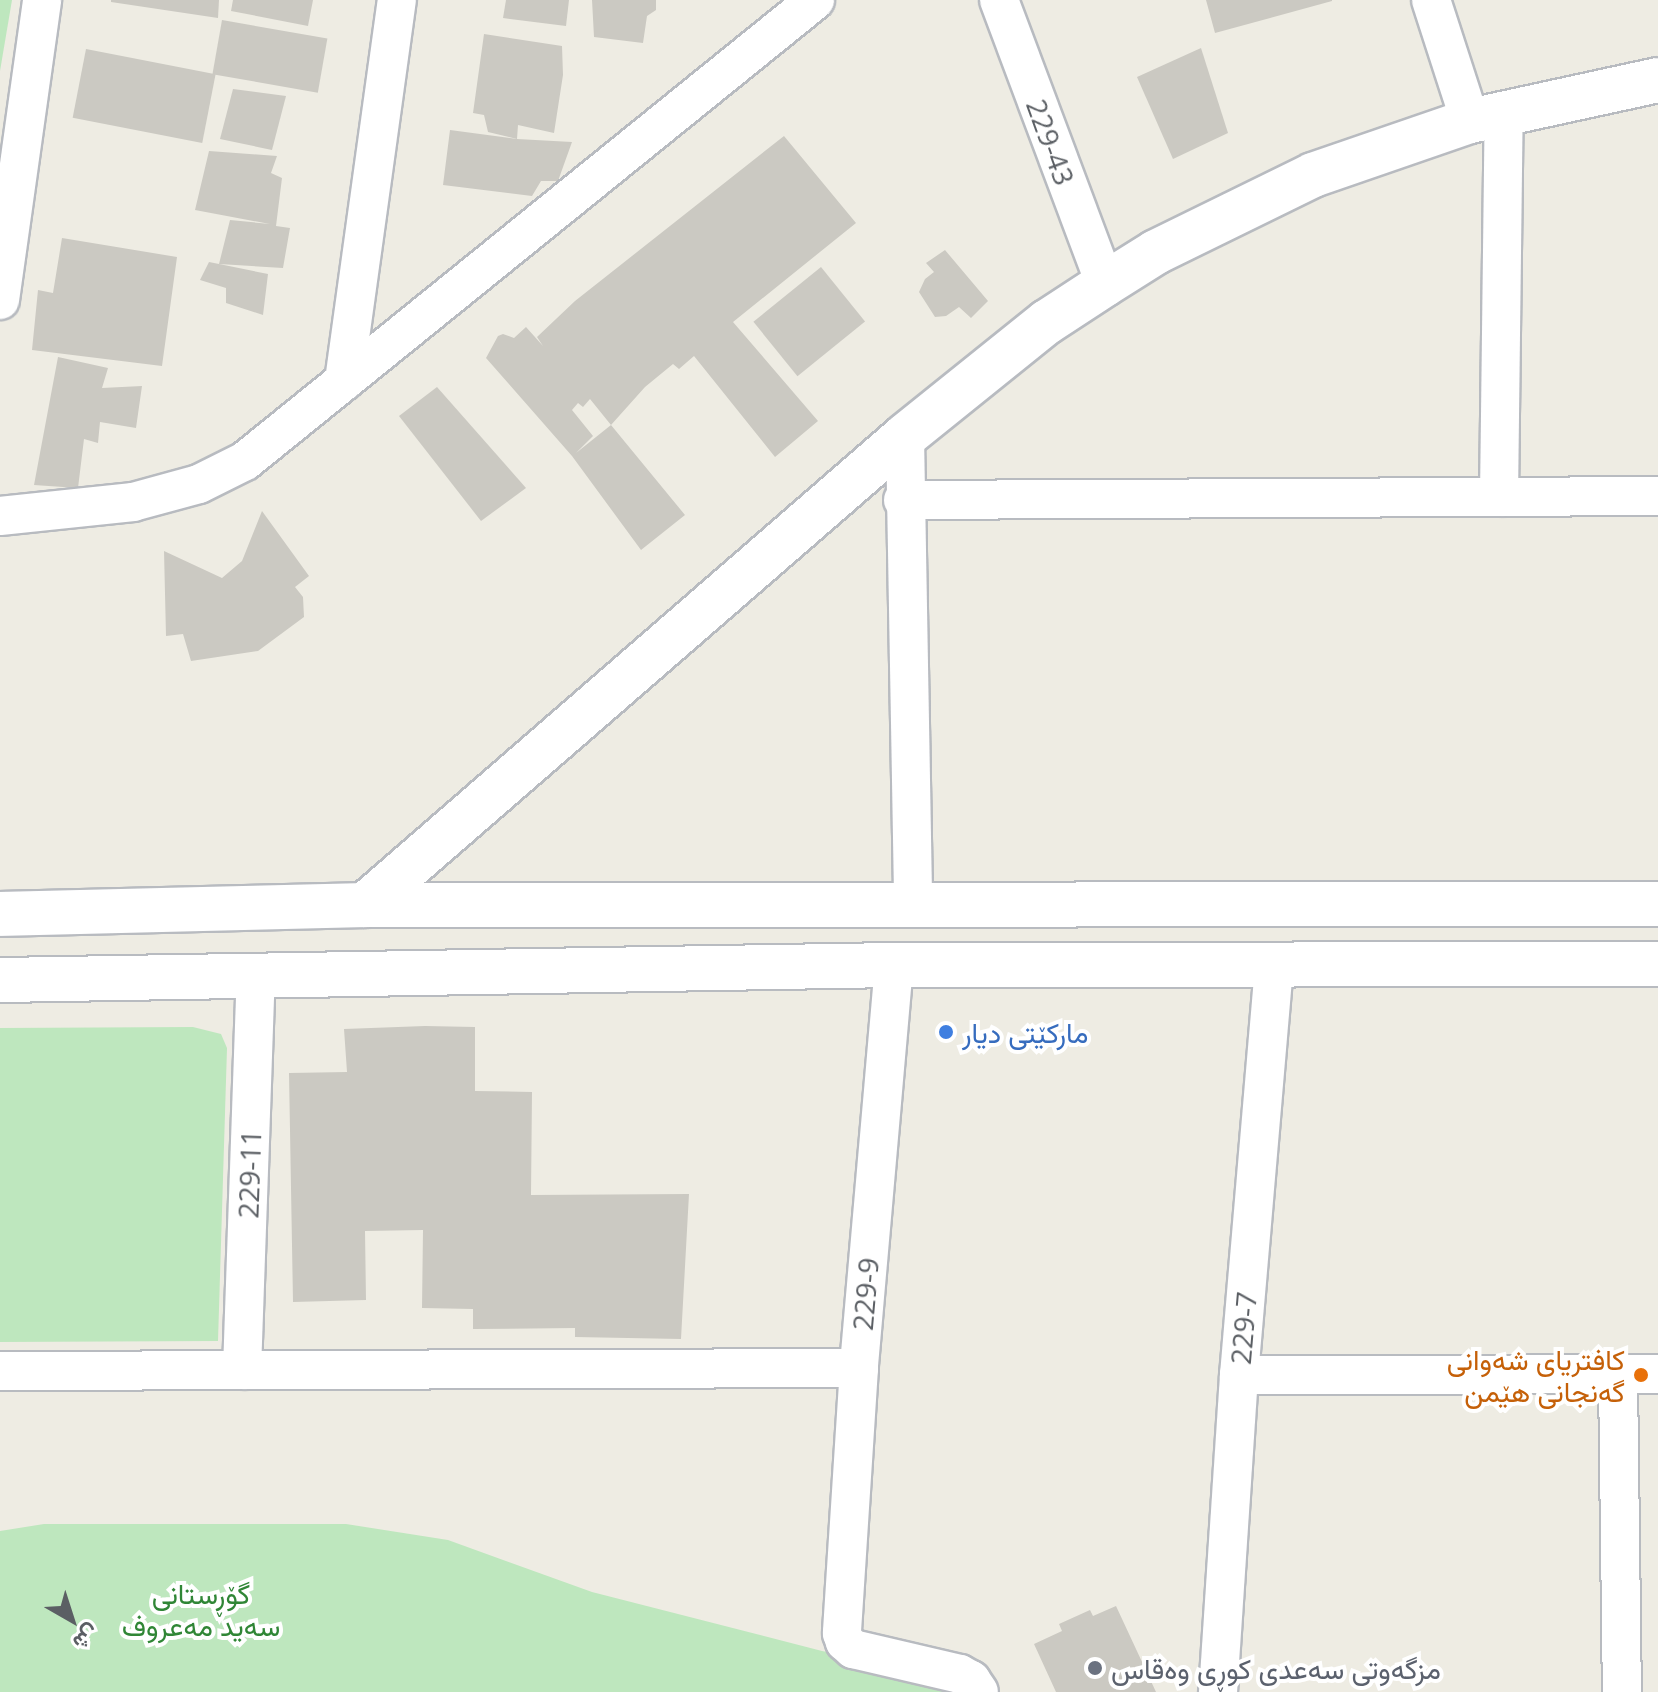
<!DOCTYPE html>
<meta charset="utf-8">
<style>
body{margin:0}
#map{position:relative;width:1658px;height:1692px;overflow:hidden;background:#eeece3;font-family:"Open Sans",Vazirmatn,sans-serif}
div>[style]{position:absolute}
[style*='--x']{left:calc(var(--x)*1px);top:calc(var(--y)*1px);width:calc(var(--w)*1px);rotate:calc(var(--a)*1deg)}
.green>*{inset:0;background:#bee7be}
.building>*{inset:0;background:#cbc9c2;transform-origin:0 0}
.roads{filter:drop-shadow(2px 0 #b8bbc0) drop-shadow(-2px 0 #b8bbc0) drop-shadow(0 2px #b8bbc0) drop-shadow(0 -2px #b8bbc0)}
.street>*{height:38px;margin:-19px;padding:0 19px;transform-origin:19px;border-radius:19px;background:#fff}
.secondary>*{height:44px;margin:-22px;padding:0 22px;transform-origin:22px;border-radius:22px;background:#fff}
.dots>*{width:22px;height:22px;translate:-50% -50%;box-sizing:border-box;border:4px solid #fff;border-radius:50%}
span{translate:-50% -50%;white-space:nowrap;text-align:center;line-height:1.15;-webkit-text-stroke:8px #fff;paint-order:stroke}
.street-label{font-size:28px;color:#5b5f64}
.shop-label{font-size:28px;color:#366cbe}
.left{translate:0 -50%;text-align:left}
.food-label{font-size:28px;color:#c56008}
.right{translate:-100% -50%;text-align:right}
.park-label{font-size:28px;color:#308636}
.worship-label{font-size:28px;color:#5b616d}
.north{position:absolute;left:32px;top:1580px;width:80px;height:80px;-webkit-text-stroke:6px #fff;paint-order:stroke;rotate:141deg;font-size:22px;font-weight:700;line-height:32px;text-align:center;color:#5b5f64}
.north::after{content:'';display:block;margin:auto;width:28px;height:36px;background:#5b5f64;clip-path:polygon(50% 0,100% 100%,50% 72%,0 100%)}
</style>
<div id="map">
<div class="green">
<i style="clip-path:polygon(0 0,12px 0,0 71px)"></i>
<i style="clip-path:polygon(193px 1027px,221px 1034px,227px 1048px,218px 1341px,0 1342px,0 1028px)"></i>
<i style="clip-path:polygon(44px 1524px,346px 1524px,448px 1540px,592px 1592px,822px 1651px,954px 1677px,965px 1692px,0 1692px,0 1531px)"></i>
</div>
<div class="building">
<i style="clip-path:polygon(111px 0,219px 0,218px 18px,111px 2px)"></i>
<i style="clip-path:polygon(233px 0,313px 0,308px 26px,231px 11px)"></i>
<i style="clip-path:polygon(506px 0,569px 0,566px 26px,503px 18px)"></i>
<i style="clip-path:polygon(592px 0,656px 0,656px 10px,647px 16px,643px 43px,594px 37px)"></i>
<i style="clip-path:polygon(1206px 0,1332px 0,1332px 1px,1215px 33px)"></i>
<i style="left:222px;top:20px;width:107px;height:55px;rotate:10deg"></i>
<i style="clip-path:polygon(484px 34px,562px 46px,563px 75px,554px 133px,518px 125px,517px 139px,488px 132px,484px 115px,473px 113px)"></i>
<i style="clip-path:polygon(1201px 48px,1228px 133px,1173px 159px,1137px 77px)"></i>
<i style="left:86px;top:49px;width:132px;height:70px;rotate:11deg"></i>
<i style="clip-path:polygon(233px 89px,286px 96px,272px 150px,220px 139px)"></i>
<i style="clip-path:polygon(450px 130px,517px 139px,572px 142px,558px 181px,541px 181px,532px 196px,443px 185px)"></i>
<i style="clip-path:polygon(784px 136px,856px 223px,733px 322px,818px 421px,775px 457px,694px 356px,679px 369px,673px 364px,645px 387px,611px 425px,590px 399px,583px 407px,578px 403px,572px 410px,593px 436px,576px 453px,611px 425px,685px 515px,641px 550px,572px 456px,486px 358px,498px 336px,503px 334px,514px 338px,526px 327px,543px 346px,537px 337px,575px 301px)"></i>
<i style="clip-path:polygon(209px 151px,277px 156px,271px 173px,282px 178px,276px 226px,290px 228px,283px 268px,219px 264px,268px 274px,263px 315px,226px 303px,226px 288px,200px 280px,209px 262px,219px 264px,230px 220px,270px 224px,195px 210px)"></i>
<i style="clip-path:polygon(62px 238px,177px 257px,162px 366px,32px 350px,38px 290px,53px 293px)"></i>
<i style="clip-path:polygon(945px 250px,988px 301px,971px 318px,959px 307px,946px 316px,935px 317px,919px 292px,925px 279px,934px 272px,926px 263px)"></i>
<i style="left:821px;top:267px;width:70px;height:87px;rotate:51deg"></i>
<i style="clip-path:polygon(58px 357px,108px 368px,102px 388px,142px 386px,136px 428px,100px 422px,98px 443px,84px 439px,78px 488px,34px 485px)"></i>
<i style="clip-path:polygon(437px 387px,526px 488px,481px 521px,399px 416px)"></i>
<i style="clip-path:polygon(262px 511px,309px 576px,295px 587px,303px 597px,304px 617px,258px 651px,191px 661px,183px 634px,166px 636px,164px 551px,222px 578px,242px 561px)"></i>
<i style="clip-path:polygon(425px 1026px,475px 1027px,475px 1091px,532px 1092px,531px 1195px,689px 1194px,681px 1339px,575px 1337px,575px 1328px,473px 1329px,473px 1309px,422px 1308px,423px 1230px,365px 1231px,366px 1300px,293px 1302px,289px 1073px,347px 1072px,344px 1029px)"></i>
<i style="clip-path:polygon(1116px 1606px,1156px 1692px,1056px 1692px,1034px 1644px,1062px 1631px,1059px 1624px,1090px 1610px,1093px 1616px)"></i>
</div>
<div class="roads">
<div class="street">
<i style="--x:999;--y:0;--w:303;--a:69.5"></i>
<i style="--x:1431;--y:0;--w:127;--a:72.1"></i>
<i style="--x:0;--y:300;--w:303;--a:-82"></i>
<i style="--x:344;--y:381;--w:385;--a:-82.1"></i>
<i style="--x:905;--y:436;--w:468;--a:89"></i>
<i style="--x:1499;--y:497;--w:384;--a:-89.3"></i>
<i style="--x:903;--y:500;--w:755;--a:-0.3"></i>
<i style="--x:0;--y:516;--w:134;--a:-6"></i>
<i style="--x:133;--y:502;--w:68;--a:-15.3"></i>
<i style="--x:199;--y:484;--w:51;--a:-26.6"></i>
<i style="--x:245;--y:461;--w:733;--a:-38.96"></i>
<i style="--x:894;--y:965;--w:405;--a:95"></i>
<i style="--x:859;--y:1368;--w:266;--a:93.7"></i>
<i style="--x:842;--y:1633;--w:9;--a:72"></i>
<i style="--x:845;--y:1642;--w:11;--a:41"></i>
<i style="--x:853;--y:1649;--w:110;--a:13.2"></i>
<i style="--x:960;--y:1674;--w:13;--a:29"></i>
<i style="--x:971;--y:1680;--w:14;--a:56"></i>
<i style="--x:242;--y:1370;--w:392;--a:-88"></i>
<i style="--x:0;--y:1371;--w:859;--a:-0.2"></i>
<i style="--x:1239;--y:1375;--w:419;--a:-0.1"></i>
<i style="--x:1618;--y:1375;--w:317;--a:89.3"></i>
<i style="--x:1218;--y:1692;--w:318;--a:-86.2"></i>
<i style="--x:1239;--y:1375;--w:412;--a:-85.1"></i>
</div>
<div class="secondary">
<i style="--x:365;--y:905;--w:715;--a:-40.97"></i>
<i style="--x:905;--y:436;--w:182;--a:-38.8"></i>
<i style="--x:1047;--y:322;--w:69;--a:-33.2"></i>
<i style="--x:1105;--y:284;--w:60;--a:-32.1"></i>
<i style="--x:1156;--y:252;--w:175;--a:-26.1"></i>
<i style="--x:1313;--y:175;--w:166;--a:-19"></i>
<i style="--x:1470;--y:121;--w:192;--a:-12.3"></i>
<i style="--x:0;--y:914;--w:365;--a:-1.4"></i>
<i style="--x:365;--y:905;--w:1293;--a:-0.04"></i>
<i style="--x:0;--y:980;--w:894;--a:-0.96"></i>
<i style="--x:894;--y:965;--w:764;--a:-0.07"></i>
</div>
</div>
<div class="dots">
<i style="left:946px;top:1032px;background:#3f7fe0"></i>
<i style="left:1641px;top:1375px;background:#e8710a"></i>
<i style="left:1095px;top:1668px;background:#6b7280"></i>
</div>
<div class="street-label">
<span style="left:1051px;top:142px;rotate:70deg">229-43</span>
<span style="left:249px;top:1174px;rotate:-88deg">229-11</span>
<span style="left:865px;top:1294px;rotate:-85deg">229-9</span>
<span style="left:1243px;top:1328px;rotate:-85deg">229-7</span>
</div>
<div class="shop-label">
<span class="left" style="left:962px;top:1032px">مارکێتی دیار</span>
</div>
<div class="food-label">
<span class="right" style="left:1625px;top:1375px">کافتریای شەوانی<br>گەنجانی هێمن</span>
</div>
<div class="park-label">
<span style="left:201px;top:1609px">گۆڕستانی<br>سەید مەعروف</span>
</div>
<div class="worship-label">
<span class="left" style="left:1111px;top:1668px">مزگەوتی سەعدی کوڕی وەقاس</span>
</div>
<div class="north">ش</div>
</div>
